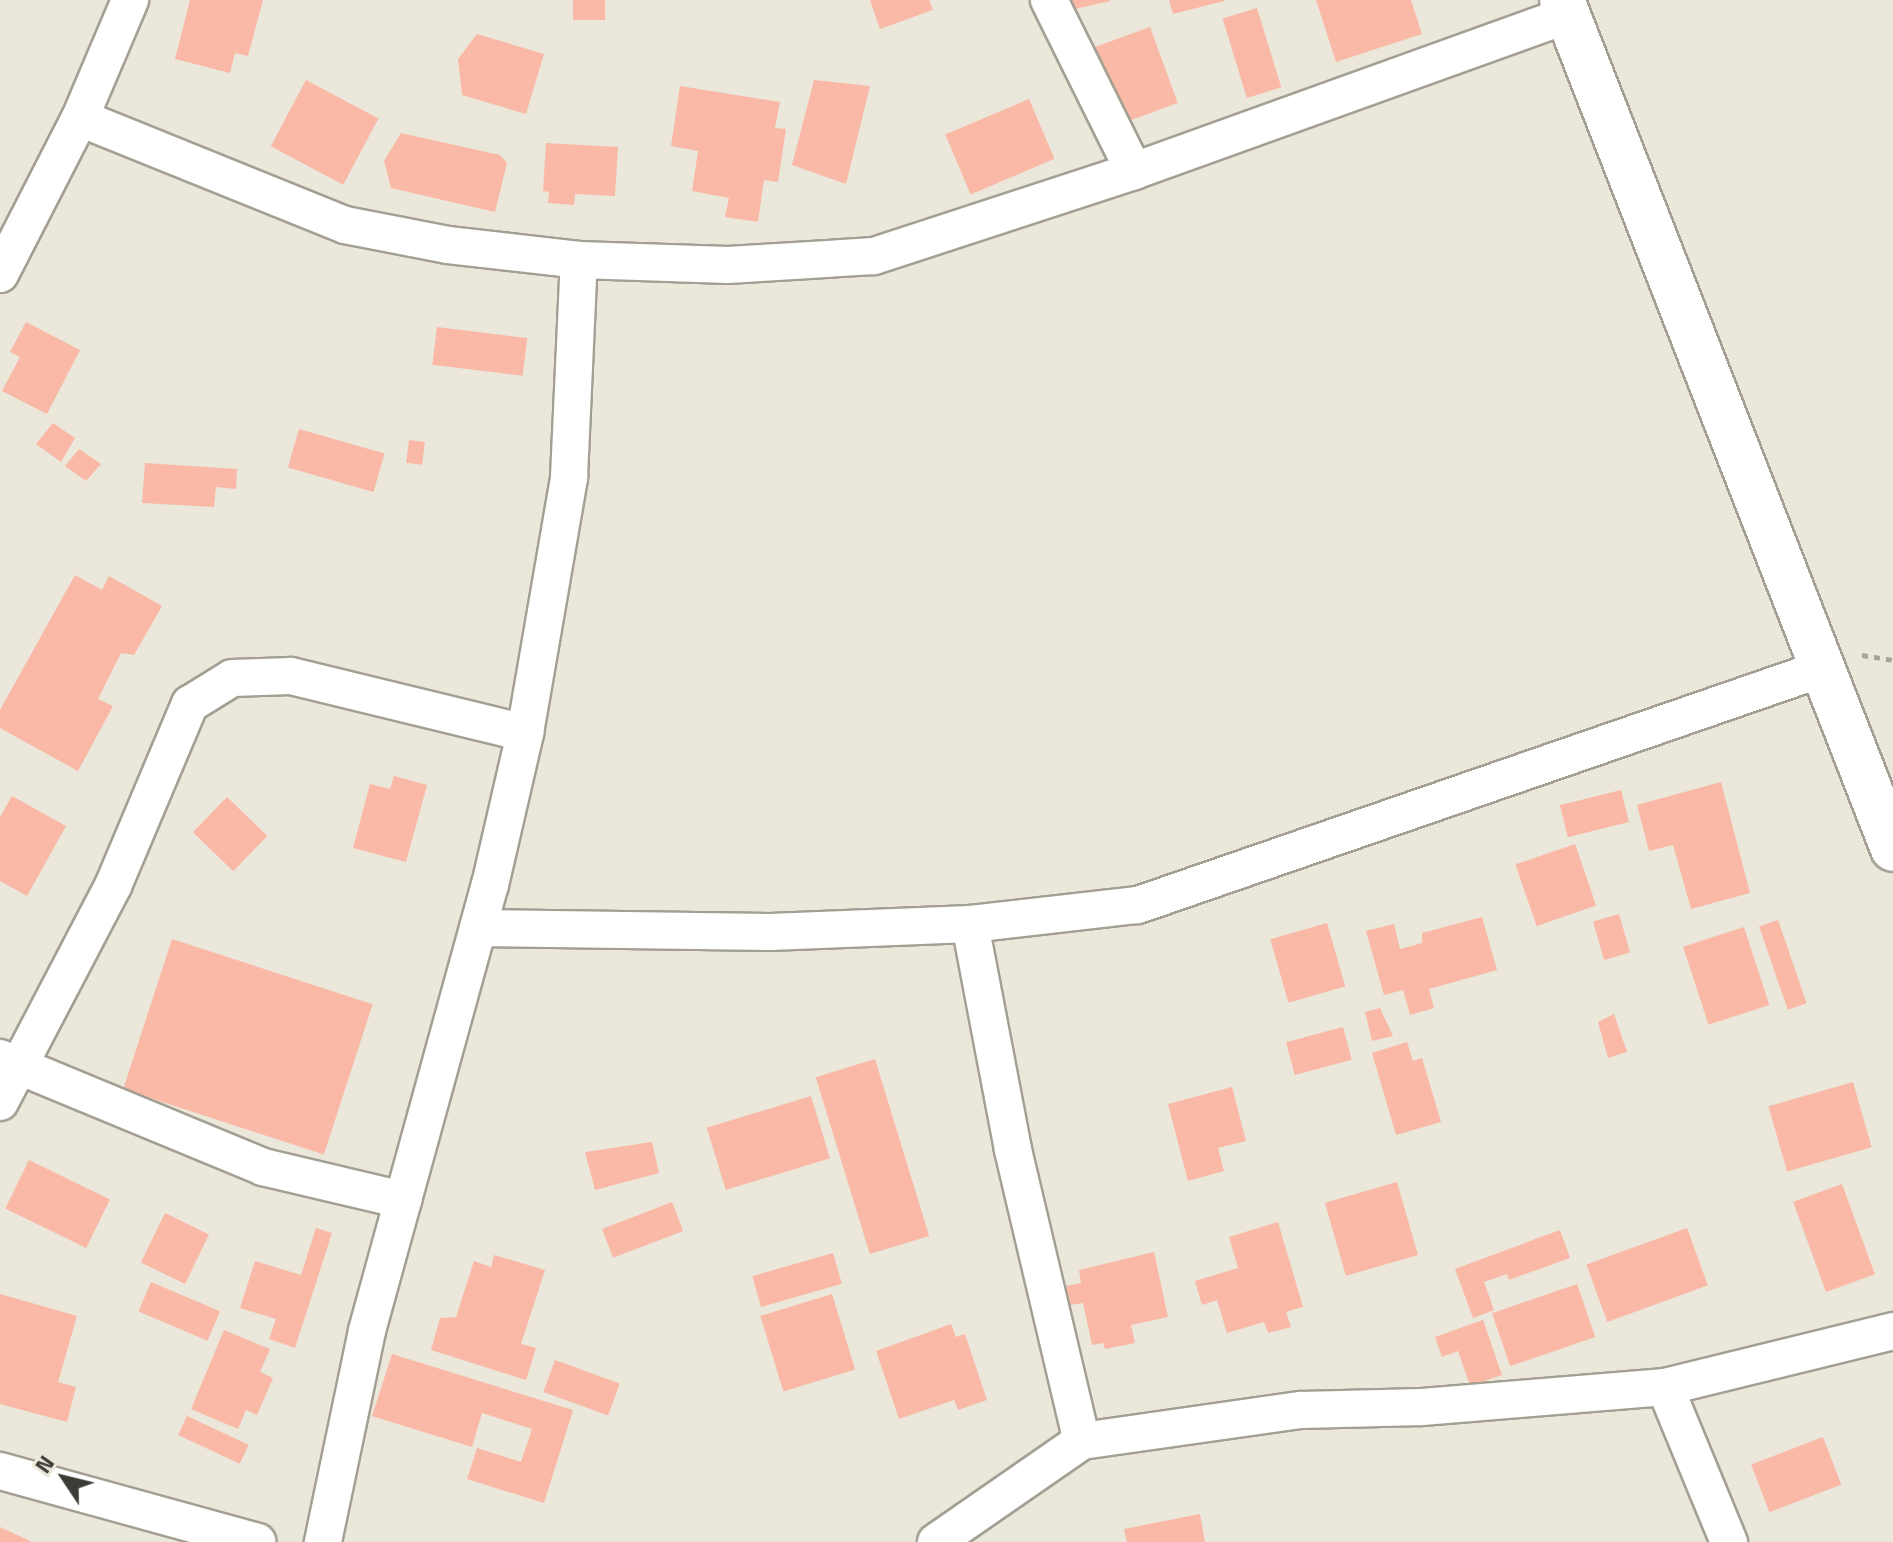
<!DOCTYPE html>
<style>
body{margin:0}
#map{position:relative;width:1893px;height:1542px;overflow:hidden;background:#ebe7da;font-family:"Titillium Web",sans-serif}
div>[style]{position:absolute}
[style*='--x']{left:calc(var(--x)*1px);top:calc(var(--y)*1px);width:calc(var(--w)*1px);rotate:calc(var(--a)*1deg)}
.building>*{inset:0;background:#f9b9a6;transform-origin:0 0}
.path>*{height:5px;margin-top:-2.5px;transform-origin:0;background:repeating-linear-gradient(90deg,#a8a59b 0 6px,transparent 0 12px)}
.roads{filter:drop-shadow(2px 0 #a39f93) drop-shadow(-2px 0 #a39f93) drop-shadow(0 2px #a39f93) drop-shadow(0 -2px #a39f93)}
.street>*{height:36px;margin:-18px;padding:0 18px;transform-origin:18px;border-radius:18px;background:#fff}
.secondary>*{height:44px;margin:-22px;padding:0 22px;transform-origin:22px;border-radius:22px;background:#fff}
span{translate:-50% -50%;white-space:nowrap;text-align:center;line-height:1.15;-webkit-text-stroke:8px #ebe7da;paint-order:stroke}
.north{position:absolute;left:24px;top:1438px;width:80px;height:80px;-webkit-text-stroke:6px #ebe7da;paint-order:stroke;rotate:305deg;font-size:22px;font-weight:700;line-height:32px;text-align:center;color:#3c3b36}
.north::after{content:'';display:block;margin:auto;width:28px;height:36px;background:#3c3b36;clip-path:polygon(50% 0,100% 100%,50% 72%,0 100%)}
</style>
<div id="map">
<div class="building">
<i style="clip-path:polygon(190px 0,263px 0,248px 56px,235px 53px,230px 73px,175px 59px)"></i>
<i style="left:573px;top:0;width:32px;height:20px"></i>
<i style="clip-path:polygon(870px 0,929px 0,933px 10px,880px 29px)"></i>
<i style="clip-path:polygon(1059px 0,1110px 0,1110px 1px,1062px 12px)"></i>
<i style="clip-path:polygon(1169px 0,1224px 0,1224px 1px,1173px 14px)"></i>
<i style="clip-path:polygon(1316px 0,1411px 0,1422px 34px,1336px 62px)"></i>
<i style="left:1257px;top:8px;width:83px;height:36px;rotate:73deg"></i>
<i style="left:1150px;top:27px;width:81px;height:62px;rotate:70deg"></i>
<i style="clip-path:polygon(477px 34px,544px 54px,526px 114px,462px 95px,458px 59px)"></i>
<i style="left:306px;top:80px;width:82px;height:75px;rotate:28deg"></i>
<i style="clip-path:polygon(814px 80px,870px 86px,846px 184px,792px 165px)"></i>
<i style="clip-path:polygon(680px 86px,780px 102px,775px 128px,786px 129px,778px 182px,764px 180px,758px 222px,725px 217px,729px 198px,692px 191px,698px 151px,671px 146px)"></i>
<i style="left:1029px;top:99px;width:65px;height:91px;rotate:67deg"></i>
<i style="clip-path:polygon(401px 133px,500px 155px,507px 163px,495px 212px,391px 188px,384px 161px)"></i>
<i style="clip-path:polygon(546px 143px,618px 147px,615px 196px,575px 194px,574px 205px,548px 203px,549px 192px,543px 191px)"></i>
<i style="clip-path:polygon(26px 322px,80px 350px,47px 414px,2px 391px,20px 357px,10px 352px)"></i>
<i style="left:437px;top:327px;width:91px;height:38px;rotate:7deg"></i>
<i style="clip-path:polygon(53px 423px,75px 438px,61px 462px,36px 444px)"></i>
<i style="left:299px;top:429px;width:89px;height:40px;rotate:16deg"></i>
<i style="left:409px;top:440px;width:16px;height:23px;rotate:7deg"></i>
<i style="clip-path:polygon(79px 449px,101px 464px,86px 481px,65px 466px)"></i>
<i style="clip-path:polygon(145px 463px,237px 469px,236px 489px,216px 487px,214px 507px,142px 503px)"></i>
<i style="clip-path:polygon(75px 575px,102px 590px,109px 576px,162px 606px,134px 655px,121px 653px,98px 699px,113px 706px,78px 771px,0 728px,0 710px)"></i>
<i style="clip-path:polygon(394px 776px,427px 785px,406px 862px,353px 848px,370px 784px,390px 789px)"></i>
<i style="clip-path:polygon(1721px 782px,1750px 893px,1691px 909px,1673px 845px,1649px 851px,1637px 805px)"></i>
<i style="left:1621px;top:790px;width:33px;height:63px;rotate:76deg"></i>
<i style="clip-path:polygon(12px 796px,66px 826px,27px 896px,0 881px,0 817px)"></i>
<i style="left:227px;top:797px;width:56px;height:49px;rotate:44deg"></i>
<i style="left:1575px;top:844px;width:65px;height:63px;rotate:71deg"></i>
<i style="left:1619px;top:914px;width:40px;height:27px;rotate:74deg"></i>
<i style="clip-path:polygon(1482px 917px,1497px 970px,1429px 989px,1434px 1008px,1410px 1015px,1403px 990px,1384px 995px,1366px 931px,1394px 924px,1400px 949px,1422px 943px,1422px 933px)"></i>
<i style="left:1778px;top:920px;width:88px;height:20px;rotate:71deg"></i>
<i style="left:1327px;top:923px;width:66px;height:59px;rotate:74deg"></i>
<i style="left:1744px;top:927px;width:82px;height:64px;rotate:72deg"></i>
<i style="left:172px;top:939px;width:211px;height:158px;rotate:18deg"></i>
<i style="clip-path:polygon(1380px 1008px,1393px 1036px,1372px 1041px,1365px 1012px)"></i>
<i style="clip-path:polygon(1614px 1014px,1627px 1052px,1608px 1058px,1598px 1022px)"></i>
<i style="left:1343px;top:1027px;width:34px;height:59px;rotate:75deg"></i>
<i style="clip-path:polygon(1407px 1042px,1413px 1061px,1422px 1058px,1441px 1122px,1396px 1135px,1372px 1053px)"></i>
<i style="left:875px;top:1059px;width:185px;height:62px;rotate:73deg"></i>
<i style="left:1853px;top:1082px;width:68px;height:88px;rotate:74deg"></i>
<i style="clip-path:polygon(1232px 1087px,1246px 1141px,1218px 1148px,1224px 1171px,1188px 1181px,1168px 1104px)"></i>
<i style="left:811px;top:1096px;width:65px;height:109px;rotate:73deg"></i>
<i style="clip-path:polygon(652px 1142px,659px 1173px,595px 1190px,585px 1152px)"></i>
<i style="left:29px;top:1160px;width:90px;height:54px;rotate:26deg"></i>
<i style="left:1397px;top:1182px;width:76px;height:75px;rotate:74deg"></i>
<i style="left:1842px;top:1184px;width:96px;height:52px;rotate:70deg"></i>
<i style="left:672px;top:1202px;width:31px;height:75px;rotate:69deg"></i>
<i style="left:165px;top:1213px;width:49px;height:55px;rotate:26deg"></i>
<i style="clip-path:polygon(1278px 1222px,1303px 1307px,1286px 1312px,1291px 1327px,1268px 1333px,1264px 1322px,1227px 1333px,1217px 1300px,1202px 1305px,1195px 1281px,1238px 1268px,1229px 1237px)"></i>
<i style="clip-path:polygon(316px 1228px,332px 1233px,295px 1348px,269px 1339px,276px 1319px,240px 1308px,255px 1261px,301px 1275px)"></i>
<i style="left:1687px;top:1228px;width:61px;height:107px;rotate:70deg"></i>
<i style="clip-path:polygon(1560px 1230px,1570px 1258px,1509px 1280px,1507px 1274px,1484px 1282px,1494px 1310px,1473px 1318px,1455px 1269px)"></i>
<i style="clip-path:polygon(1154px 1252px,1168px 1317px,1131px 1325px,1135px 1343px,1105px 1349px,1103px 1343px,1092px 1345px,1083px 1303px,1070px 1305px,1066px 1286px,1081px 1283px,1079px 1270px)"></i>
<i style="left:833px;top:1253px;width:32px;height:84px;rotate:74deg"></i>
<i style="clip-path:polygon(494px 1255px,545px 1270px,521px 1344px,536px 1348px,526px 1380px,431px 1350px,440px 1318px,456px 1317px,474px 1261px,491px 1267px)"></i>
<i style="left:151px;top:1282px;width:75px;height:32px;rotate:23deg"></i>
<i style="left:1577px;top:1284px;width:56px;height:90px;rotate:71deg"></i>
<i style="clip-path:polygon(0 1294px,77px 1316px,58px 1382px,76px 1387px,67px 1422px,0 1404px)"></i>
<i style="left:832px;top:1294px;width:79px;height:75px;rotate:73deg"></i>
<i style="clip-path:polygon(1483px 1320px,1502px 1375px,1470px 1386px,1458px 1351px,1442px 1357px,1435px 1337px)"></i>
<i style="clip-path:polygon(951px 1324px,956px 1337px,965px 1334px,987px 1400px,958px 1410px,954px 1400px,899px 1419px,876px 1351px)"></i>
<i style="clip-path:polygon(224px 1330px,270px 1349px,260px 1372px,273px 1378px,257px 1415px,246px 1410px,238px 1429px,191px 1409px)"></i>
<i style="clip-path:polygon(392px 1354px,573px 1410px,544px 1503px,467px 1479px,477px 1448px,521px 1462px,532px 1429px,482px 1413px,472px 1447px,372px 1416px)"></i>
<i style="left:555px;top:1360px;width:69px;height:34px;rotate:20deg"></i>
<i style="left:187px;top:1416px;width:68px;height:21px;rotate:25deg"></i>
<i style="left:1823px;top:1437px;width:51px;height:77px;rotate:69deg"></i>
<i style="clip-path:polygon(1200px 1514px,1205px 1542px,1127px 1542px,1124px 1529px)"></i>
<i style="clip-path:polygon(0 1527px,32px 1542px,0 1542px)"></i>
</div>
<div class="path">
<i style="--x:1862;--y:655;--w:31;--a:9"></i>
</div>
<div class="roads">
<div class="street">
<i style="--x:1049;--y:0;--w:191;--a:63.6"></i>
<i style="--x:80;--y:118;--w:286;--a:22"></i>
<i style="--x:345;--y:225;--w:105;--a:11"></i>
<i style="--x:448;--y:245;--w:132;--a:6.5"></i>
<i style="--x:579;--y:260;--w:149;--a:1.9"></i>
<i style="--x:728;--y:265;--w:146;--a:-3.5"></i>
<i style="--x:874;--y:256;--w:274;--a:-18.1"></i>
<i style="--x:1134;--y:171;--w:461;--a:-19.8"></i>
<i style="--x:0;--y:274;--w:175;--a:-62.9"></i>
<i style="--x:80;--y:118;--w:128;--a:-67"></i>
<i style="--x:970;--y:924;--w:230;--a:79.2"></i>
<i style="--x:1013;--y:1150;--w:299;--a:76.7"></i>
<i style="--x:478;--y:928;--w:292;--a:0.8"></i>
<i style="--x:770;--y:932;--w:200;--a:-2.3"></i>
<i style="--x:970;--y:924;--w:169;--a:-6.5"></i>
<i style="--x:1138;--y:905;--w:723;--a:-19.06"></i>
<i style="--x:0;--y:1058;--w:285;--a:22.5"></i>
<i style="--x:263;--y:1167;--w:144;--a:13.3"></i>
<i style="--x:403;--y:1200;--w:136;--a:105.4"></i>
<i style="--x:367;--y:1331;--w:216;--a:101.8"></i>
<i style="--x:0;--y:1102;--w:244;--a:-62.4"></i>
<i style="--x:113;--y:886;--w:198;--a:-67.1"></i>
<i style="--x:190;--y:704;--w:49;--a:-31.8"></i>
<i style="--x:232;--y:678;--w:59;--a:-1.9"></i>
<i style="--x:291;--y:676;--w:241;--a:13.7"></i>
<i style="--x:403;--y:1200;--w:327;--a:-74.6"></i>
<i style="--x:490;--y:885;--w:156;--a:-77"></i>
<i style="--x:525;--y:733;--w:260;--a:-80.2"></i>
<i style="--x:569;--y:477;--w:217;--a:-87.4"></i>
<i style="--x:1665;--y:1387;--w:168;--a:67.6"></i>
<i style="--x:0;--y:1471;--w:267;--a:15.4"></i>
<i style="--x:936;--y:1542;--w:178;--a:-34.7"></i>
<i style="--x:1082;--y:1441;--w:221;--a:-8.1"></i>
<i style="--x:1301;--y:1410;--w:121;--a:-1.4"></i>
<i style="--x:1422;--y:1407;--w:244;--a:-4.7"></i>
<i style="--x:1665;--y:1387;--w:235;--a:-13.8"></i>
</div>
<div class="secondary">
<i style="--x:1562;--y:0;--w:911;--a:68.7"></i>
</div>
</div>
<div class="north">N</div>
</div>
